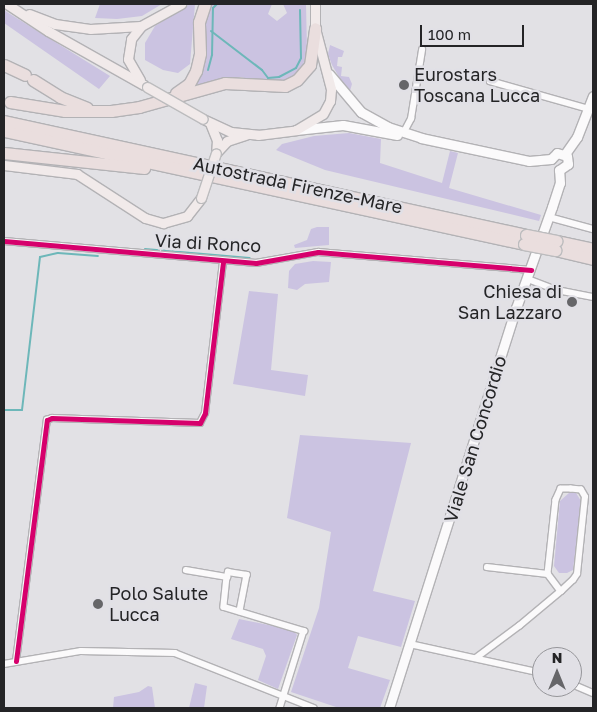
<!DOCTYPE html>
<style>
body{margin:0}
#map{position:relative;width:597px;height:712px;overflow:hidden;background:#e2e1e5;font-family:"Golos Text",sans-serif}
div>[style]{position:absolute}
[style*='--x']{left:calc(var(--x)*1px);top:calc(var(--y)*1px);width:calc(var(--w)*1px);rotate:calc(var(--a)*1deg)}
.green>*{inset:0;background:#cbc3e1}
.stream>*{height:2px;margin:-1px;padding:0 1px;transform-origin:1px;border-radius:1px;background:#6db7b9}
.roads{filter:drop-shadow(1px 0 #b3b2b5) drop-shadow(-1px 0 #b3b2b5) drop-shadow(0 1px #b3b2b5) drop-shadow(0 -1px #b3b2b5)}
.street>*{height:5.5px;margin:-2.75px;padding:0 2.75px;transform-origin:2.75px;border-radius:2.75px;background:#fbfafb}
.secondary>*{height:9px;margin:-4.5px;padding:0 4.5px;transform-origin:4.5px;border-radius:4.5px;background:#fbfafb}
.primary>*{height:9px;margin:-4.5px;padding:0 4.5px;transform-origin:4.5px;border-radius:4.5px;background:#f1eaea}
.highway>*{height:11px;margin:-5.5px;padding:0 5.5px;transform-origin:5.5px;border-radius:5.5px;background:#eadede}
.bridges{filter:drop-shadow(1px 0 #bcbcbe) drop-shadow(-1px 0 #bcbcbe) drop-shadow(0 1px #bcbcbe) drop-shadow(0 -1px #bcbcbe)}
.primary-bridge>*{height:9px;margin:-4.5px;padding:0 4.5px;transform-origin:4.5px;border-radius:4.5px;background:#f1eaea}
.highway-bridge>*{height:11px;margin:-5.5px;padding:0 5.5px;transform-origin:5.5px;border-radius:5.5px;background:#eadede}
.cycleway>*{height:5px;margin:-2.5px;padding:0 2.5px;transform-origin:2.5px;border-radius:2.5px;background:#d6006c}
.dots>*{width:14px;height:14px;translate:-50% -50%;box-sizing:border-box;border:2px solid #e1e0e6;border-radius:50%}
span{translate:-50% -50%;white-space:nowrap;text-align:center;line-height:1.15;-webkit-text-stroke:5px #e1e0e6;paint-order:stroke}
.poi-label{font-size:18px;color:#242426}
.left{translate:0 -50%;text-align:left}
.right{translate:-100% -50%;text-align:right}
.street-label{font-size:18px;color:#242426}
.frame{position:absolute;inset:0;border:5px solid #242426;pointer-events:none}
.north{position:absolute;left:532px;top:647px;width:50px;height:50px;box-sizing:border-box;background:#e1e0e6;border:1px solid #959599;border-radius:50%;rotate:0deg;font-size:14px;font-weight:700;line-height:20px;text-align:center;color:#242426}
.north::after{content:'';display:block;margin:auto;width:18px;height:22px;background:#666669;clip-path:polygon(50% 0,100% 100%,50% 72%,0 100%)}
.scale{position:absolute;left:420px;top:25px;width:104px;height:22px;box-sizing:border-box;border:2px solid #242426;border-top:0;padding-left:6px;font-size:15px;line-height:18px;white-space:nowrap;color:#242426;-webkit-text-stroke:4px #e1e0e6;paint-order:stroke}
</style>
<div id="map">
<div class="green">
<i style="clip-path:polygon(100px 4px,162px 4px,142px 16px,117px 19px,95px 18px)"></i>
<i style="clip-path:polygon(190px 4px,195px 4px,190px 64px,178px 73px,163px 70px,145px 60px,145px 43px,155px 26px)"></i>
<i style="clip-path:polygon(209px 4px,272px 4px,268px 14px,277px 21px,287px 13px,283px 4px,306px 4px,307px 51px,302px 69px,286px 82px,267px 84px,241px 77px,197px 87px,202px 32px)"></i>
<i style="clip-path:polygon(4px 10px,10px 14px,110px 76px,99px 89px,4px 23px)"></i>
<i style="clip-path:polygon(330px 45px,344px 51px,342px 57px,338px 57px,337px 66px,342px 67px,341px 76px,349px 77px,352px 84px,349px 94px,332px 65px,328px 54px)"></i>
<i style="clip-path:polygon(349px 133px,381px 139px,380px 163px,442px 183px,450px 151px,458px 153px,449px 188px,541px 215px,539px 221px,325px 170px,276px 150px,282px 144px,314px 136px)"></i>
<i style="clip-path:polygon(317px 227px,329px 227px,329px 245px,295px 248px,294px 245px,307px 240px,311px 229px)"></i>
<i style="clip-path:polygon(313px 261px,331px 262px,329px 282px,305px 284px,297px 290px,288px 288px,289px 271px,295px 264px)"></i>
<i style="clip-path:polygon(249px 291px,278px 294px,271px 370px,308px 375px,305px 396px,233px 384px)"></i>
<i style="clip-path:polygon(300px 435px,411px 443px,373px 591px,415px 601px,401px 647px,358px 636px,348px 668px,390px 680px,380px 708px,339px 708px,291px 692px,319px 608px,331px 532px,287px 518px)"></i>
<i style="clip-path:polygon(569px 493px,576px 493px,581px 501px,573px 570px,567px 573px,559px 573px,554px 566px,560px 501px)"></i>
<i style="clip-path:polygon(239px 619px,293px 630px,297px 635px,278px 689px,258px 680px,266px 656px,263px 649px,231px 639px)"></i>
<i style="clip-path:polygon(195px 683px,207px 686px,204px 708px,189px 708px)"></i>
<i style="clip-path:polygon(148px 686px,152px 687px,155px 708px,113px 708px,114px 697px,139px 692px)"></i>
</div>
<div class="stream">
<i style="--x:211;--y:31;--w:64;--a:37.4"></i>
<i style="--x:262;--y:70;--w:10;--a:53"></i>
<i style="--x:268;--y:78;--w:11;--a:-5"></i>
<i style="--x:279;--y:77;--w:19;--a:-28"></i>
<i style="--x:296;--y:68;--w:11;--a:-63"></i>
<i style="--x:301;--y:58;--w:48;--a:-91.2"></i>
<i style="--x:208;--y:70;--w:16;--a:-75"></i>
<i style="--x:212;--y:55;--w:47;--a:-88.8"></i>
<i style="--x:213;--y:8;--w:6;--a:-45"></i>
<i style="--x:145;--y:249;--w:105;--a:4.9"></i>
<i style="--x:4;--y:410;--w:18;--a:0"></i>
<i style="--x:22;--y:410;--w:154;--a:-83.3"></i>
<i style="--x:40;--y:257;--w:18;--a:-13"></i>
<i style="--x:58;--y:253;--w:40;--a:4.3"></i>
</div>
<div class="roads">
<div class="street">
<i style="--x:490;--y:81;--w:103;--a:15.8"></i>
<i style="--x:404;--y:132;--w:15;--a:-62"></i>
<i style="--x:411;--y:119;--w:70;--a:-80.9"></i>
<i style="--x:549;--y:217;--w:46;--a:15.3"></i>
<i style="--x:4;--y:241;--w:253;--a:5"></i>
<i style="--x:256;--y:263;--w:63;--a:-10.1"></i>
<i style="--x:318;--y:252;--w:214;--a:4.8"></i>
<i style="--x:528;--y:279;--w:31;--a:21"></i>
<i style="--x:557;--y:290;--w:37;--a:11"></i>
<i style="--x:487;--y:567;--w:61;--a:6.5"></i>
<i style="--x:186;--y:570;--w:42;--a:9.7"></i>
<i style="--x:227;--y:577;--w:30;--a:96"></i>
<i style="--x:224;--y:607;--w:84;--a:16.7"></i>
<i style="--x:304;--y:631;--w:81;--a:107.3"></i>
<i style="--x:227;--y:577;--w:5;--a:-79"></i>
<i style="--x:228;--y:572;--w:19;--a:9"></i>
<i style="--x:247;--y:575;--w:37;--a:101"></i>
<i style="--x:410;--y:644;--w:135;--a:12.4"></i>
<i style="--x:476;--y:658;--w:54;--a:-36.7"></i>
<i style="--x:519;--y:626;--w:55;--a:-39.8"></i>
<i style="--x:561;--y:591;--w:16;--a:-43"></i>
<i style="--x:573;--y:580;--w:7;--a:-56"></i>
<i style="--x:577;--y:574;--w:77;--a:-84.1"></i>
<i style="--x:585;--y:497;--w:8;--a:-120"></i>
<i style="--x:581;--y:490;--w:10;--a:-174"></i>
<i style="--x:571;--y:489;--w:10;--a:180"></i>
<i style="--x:561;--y:489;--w:12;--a:114"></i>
<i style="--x:556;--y:500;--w:74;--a:96.2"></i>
<i style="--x:548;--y:574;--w:21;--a:53"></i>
<i style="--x:16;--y:661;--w:243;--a:-82.7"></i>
<i style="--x:47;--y:420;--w:5;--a:-22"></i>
<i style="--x:52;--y:418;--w:148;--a:1.9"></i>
<i style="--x:200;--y:423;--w:11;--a:-63"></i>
<i style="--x:205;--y:413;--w:153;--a:-83.2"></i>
<i style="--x:4;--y:664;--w:78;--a:-9.6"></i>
<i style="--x:81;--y:651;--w:94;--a:1.2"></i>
<i style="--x:175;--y:653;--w:149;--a:21.6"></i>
<i style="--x:572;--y:684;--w:23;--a:23"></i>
</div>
<div class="secondary">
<i style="--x:329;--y:74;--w:50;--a:49.9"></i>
<i style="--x:361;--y:112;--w:31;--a:29"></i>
<i style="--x:388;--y:127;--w:35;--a:18"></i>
<i style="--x:421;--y:138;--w:110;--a:12"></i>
<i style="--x:529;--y:161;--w:22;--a:-5"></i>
<i style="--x:296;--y:130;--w:47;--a:-6.1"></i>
<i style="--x:343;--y:125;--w:55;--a:10.5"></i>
<i style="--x:565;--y:154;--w:21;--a:-55"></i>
<i style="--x:577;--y:137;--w:44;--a:-68.7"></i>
<i style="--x:551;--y:159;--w:8;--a:-45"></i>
<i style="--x:557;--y:153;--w:10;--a:17"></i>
<i style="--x:567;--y:156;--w:8;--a:83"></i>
<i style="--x:568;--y:164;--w:11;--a:146"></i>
<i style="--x:389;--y:708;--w:420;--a:-72.4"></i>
<i style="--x:516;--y:308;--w:107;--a:-70.4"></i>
<i style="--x:552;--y:207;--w:25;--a:-72"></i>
<i style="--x:560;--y:183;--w:13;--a:-94"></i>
</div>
<div class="primary">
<i style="--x:7;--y:4;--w:49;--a:33.4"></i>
<i style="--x:48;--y:31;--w:110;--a:29.4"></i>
<i style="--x:29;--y:14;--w:28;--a:21"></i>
<i style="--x:55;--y:24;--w:35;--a:8"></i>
<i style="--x:90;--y:29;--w:51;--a:-3.4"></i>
<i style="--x:140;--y:80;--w:24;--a:-120"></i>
<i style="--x:128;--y:59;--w:20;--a:-81"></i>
<i style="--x:131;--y:39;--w:16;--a:-52"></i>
<i style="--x:141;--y:26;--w:46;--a:-28.8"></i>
<i style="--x:203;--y:119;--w:31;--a:25"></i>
<i style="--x:231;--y:132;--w:27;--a:6"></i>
<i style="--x:258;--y:135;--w:38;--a:-7"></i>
<i style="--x:296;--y:130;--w:31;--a:-31"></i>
<i style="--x:323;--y:114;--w:15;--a:-62"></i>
<i style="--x:330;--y:101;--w:12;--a:-85"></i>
<i style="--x:331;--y:89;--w:63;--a:-104.7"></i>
<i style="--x:315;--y:28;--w:24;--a:-90"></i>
<i style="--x:210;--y:123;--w:18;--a:68"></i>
<i style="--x:217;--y:140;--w:13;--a:94"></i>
<i style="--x:216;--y:153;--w:16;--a:-47"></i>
<i style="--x:227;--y:141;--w:20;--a:-18"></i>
<i style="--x:4;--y:165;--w:74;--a:7"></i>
<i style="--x:77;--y:174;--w:81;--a:32.9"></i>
<i style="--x:145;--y:218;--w:19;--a:16"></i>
<i style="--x:163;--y:223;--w:25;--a:-16"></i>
<i style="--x:187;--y:216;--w:23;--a:-52"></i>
</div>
<div class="highway">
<i style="--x:4;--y:65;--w:23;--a:25"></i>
<i style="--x:33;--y:80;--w:32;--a:32"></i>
<i style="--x:60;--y:97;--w:29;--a:22"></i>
<i style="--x:176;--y:93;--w:16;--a:-35"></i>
<i style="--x:189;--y:84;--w:15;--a:-62"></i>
<i style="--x:196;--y:71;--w:18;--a:-77"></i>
<i style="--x:200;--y:53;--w:31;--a:-92"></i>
<i style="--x:199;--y:22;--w:19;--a:-72"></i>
<i style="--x:10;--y:102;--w:56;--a:9.3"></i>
<i style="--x:65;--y:111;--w:46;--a:0"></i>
<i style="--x:111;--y:111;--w:28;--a:-8"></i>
<i style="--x:139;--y:107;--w:89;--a:-15.6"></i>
<i style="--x:225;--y:83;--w:60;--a:2.9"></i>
<i style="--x:285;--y:86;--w:13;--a:-27"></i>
<i style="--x:297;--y:80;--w:20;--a:-49"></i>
<i style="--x:310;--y:65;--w:37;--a:-82"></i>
<i style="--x:4;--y:121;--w:534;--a:12.32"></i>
<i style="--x:4;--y:131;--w:532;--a:12.26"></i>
<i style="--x:4;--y:153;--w:141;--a:6.1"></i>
<i style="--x:556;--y:241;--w:38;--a:12"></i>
<i style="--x:555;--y:250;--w:39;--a:13"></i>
</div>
</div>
<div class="bridges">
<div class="primary-bridge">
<i style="--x:147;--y:87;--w:64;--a:29.7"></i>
<i style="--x:201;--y:198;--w:47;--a:-71.6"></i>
</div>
<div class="highway-bridge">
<i style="--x:526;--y:235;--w:31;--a:11"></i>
<i style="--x:524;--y:244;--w:32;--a:11"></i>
</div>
</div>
<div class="cycleway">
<i style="--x:4;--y:241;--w:253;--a:5"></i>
<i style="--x:256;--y:263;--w:63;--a:-10.1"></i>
<i style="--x:318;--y:252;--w:214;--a:4.8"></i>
<i style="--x:16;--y:661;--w:243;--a:-82.7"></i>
<i style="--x:47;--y:420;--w:5;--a:-22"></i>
<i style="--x:52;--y:418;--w:148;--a:1.9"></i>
<i style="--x:200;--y:423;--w:11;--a:-63"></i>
<i style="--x:205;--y:413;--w:153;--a:-83.2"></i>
</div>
<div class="dots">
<i style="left:404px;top:85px;background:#666669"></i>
<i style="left:572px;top:302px;background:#666669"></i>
<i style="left:98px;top:604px;background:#666669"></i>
</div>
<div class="poi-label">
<span class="left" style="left:414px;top:85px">Eurostars<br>Toscana Lucca</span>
<span class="right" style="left:562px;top:302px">Chiesa di<br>San Lazzaro</span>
<span class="left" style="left:109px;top:604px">Polo Salute<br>Lucca</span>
</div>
<div class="street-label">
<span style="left:298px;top:185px;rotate:12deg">Autostrada Firenze-Mare</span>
<span style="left:208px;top:243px;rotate:3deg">Via di Ronco</span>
<span style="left:475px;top:439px;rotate:-73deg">Viale San Concordio</span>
</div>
<div class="frame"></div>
<div class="north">N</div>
<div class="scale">100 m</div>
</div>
